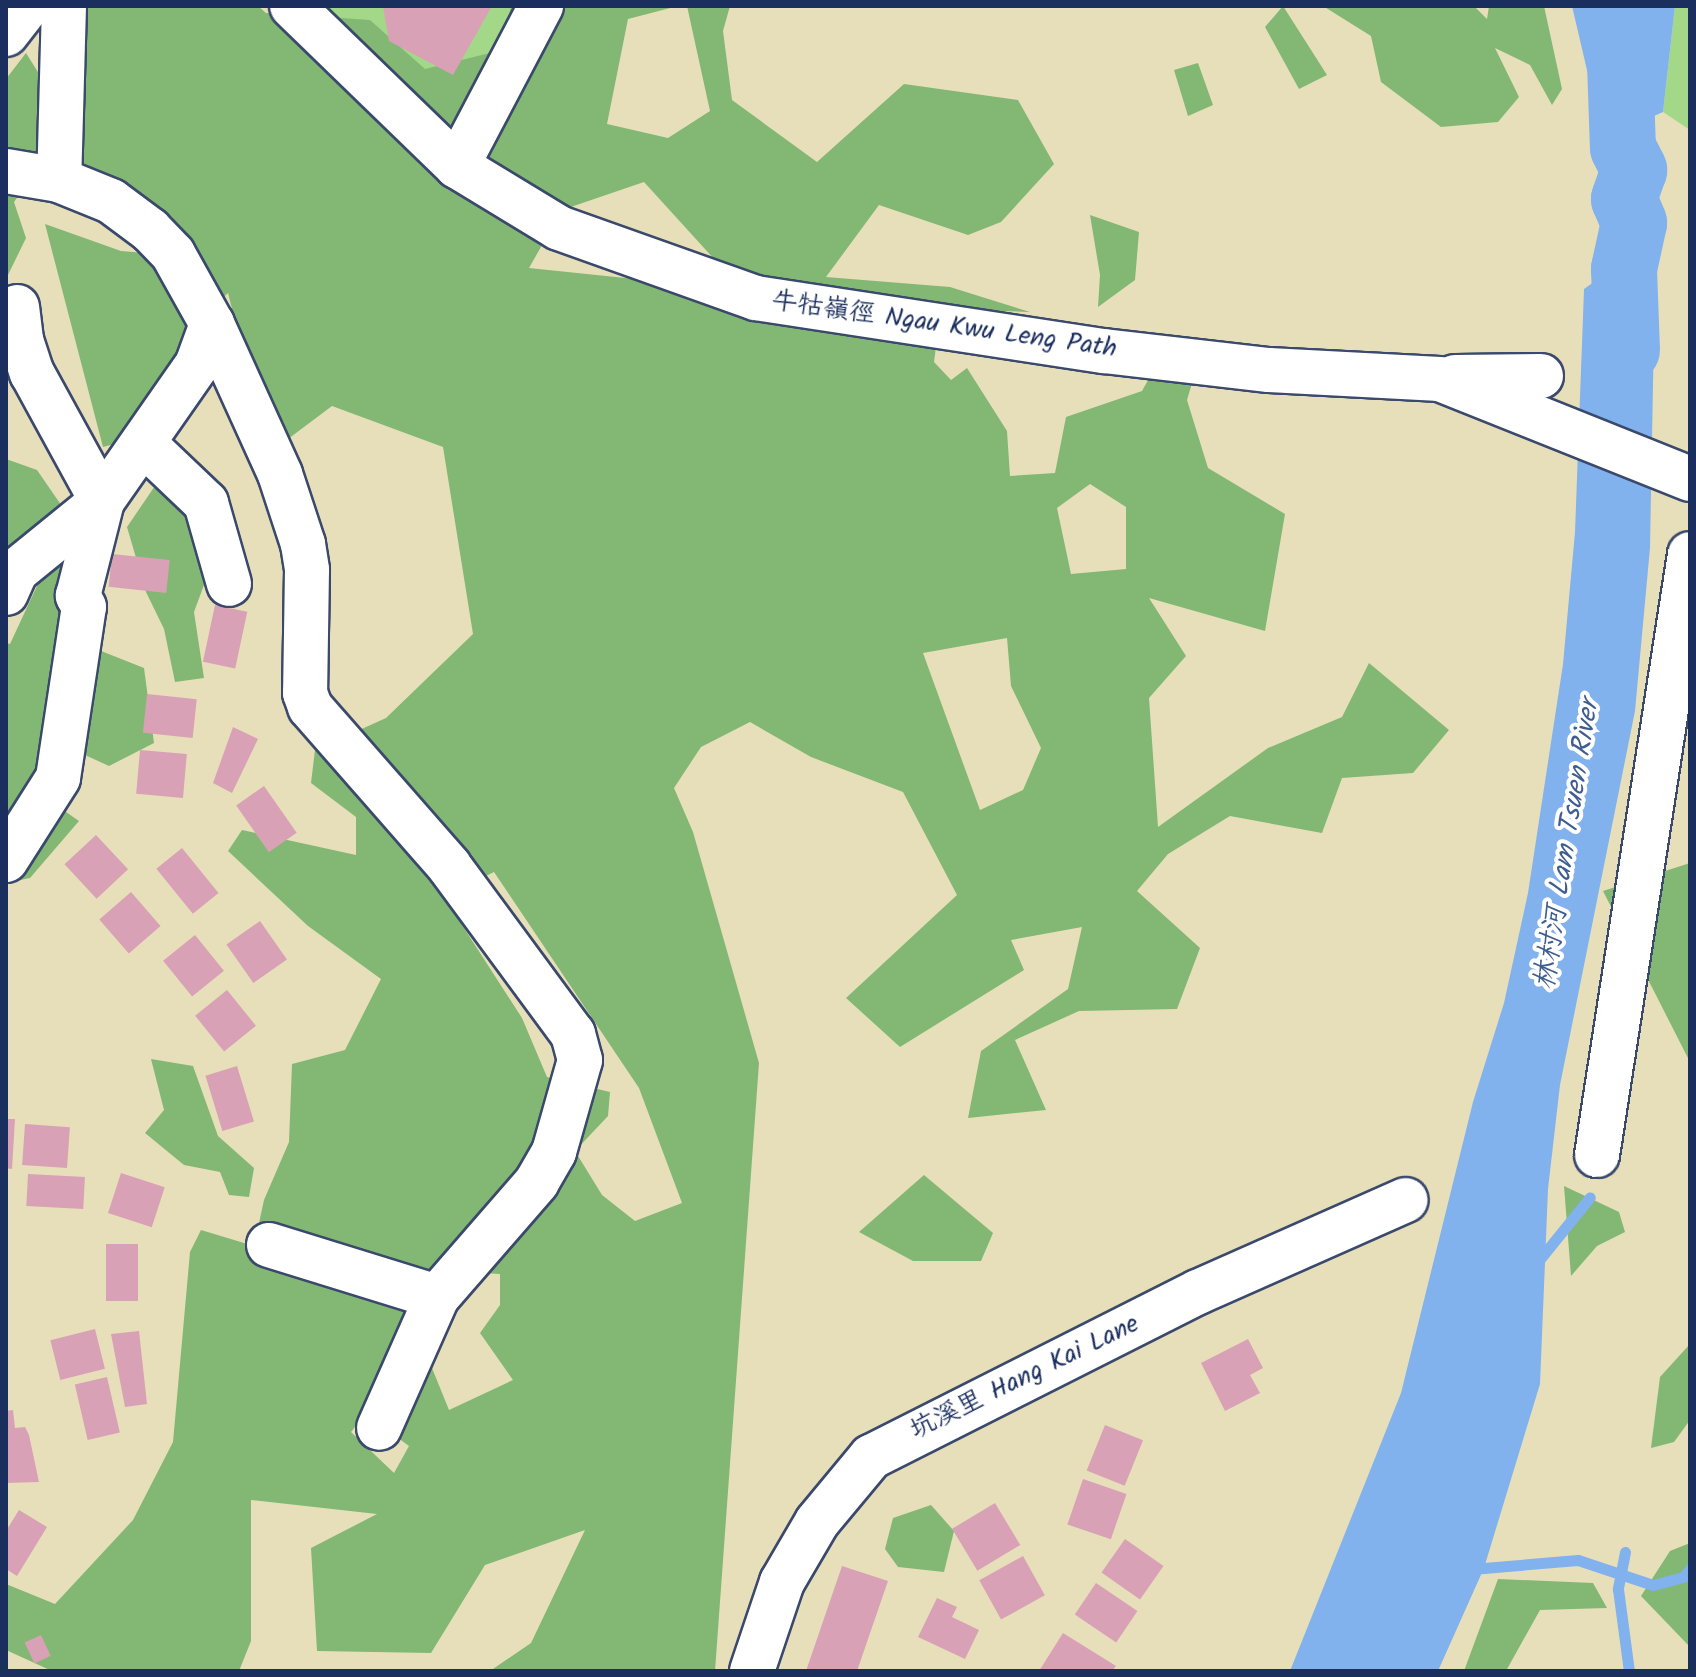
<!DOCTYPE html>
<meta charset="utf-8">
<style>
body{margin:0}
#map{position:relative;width:1696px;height:1677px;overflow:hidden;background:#e7dfba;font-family:Kalam,"LXGW WenKai TC",sans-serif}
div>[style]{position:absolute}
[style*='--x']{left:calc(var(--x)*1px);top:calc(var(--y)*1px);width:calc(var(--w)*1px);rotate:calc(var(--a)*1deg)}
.green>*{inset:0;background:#a3d888}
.forest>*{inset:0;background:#82b874}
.water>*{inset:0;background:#81b2ed}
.stream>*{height:11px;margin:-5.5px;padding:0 5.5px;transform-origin:5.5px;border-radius:5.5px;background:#81b2ed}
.river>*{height:66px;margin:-33px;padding:0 33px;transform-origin:33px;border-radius:33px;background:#81b2ed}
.building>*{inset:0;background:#d8a1b6;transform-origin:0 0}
.roads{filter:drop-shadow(2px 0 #3a496c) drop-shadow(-2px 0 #3a496c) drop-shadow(0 2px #3a496c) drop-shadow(0 -2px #3a496c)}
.minor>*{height:44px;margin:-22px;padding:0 22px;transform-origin:22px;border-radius:22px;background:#fff}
span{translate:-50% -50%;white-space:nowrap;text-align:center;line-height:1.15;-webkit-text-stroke:8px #fff;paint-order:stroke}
.street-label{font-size:26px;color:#1b2f5e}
.water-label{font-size:28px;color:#3f5d90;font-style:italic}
.frame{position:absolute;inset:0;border:8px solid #1b2f5e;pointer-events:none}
</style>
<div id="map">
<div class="green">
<i style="clip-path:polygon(315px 6px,518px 6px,448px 119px)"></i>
<i style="clip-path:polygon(1675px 6px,1690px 6px,1690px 130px,1663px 112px)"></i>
</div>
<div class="forest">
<i style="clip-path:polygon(evenodd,87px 6px,258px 6px,266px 13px,370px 20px,425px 69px,502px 50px,511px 6px,678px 6px,628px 19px,607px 124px,668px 138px,710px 111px,687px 6px,730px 6px,723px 31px,732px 100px,817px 162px,904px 84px,1018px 100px,1054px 164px,1001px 222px,968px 235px,879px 205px,826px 277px,950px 287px,1030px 312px,941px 309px,934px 362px,951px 380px,967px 368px,1007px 431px,1010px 476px,1055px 473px,1066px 417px,1142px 391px,1167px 346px,1203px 346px,1187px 400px,1208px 468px,1285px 514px,1265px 631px,1149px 598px,1186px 656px,1149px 698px,1158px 827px,1268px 748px,1342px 717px,1369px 663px,1449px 730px,1413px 773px,1342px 778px,1322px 833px,1230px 816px,1168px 854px,1137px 891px,1200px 948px,1177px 1009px,1079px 1011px,1015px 1040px,1046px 1110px,968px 1118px,981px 1051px,1068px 989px,1082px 927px,1011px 940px,1024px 970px,900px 1047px,846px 998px,957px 895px,903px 792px,811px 757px,750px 722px,701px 747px,674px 788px,693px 832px,759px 1063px,715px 1671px,490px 1671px,531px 1643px,585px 1530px,485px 1565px,431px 1653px,317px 1651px,311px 1548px,377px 1514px,251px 1500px,251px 1641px,239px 1671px,52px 1671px,6px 1650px,6px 1584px,55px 1604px,133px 1520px,173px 1442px,190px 1252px,201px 1230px,254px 1246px,264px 1200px,289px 1142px,292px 1064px,345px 1050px,381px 979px,308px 926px,228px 851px,242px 830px,356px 855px,356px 817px,311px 783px,315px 750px,386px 718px,473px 634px,443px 447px,332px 406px,288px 439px,240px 341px,228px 293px,182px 337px,195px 400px,170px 429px,103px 447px,45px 224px,121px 251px,145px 253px,83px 169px,87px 6px,644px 182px,725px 271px,695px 297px,635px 279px,529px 268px,562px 210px,644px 182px,87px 6px,1090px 484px,1126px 507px,1126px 569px,1071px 574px,1057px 508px,1090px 484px,87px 6px,1007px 638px,1011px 686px,1041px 748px,1023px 790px,980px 810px,923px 653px,1007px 638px,87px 6px,494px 872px,639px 1088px,682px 1203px,635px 1221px,602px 1195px,575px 1151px,608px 1116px,610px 1092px,547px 1077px,522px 1018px,444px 897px,494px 872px,87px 6px,401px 1268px,500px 1274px,500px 1305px,480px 1333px,513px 1380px,449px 1410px,432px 1368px,444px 1324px,401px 1268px,87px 6px,365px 1414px,409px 1446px,394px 1473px,351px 1432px,365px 1414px)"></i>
<i style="clip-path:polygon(1283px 6px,1327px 75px,1299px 89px,1265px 27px)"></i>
<i style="clip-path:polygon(1323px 6px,1474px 6px,1487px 19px,1489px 6px,1544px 6px,1562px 89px,1552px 105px,1530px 65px,1495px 48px,1519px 97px,1498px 122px,1441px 127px,1381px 82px,1371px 36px)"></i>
<i style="clip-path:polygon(26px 53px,70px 123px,14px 202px,26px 238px,6px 279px,6px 79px)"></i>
<i style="clip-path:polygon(1198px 63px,1213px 105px,1188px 116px,1174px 70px)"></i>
<i style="clip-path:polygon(1090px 215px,1139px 232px,1135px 280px,1098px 307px,1100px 275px)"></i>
<i style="clip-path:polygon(6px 459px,37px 470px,108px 573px,91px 647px,144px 668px,154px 743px,109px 766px,85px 755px,33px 789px,79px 821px,30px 878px,6px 883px,6px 643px,10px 644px,43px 573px,6px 568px)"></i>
<i style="clip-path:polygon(159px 480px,184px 498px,208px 574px,194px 612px,204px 678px,175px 682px,164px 629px,146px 592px,127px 527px)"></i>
<i style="clip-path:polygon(1690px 863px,1690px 1062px,1603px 891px)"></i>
<i style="clip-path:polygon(151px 1059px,193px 1066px,218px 1136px,254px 1168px,249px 1197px,229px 1195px,220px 1172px,184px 1165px,145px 1133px,164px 1110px)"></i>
<i style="clip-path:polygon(924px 1175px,993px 1233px,981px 1261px,913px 1261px,859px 1232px)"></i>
<i style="clip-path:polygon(1564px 1186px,1619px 1212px,1625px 1232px,1597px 1246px,1571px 1276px)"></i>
<i style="clip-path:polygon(1690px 1344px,1690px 1420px,1674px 1442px,1651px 1448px,1660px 1377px)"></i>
<i style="clip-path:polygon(931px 1505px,954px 1531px,944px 1572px,898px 1567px,885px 1549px,893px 1518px)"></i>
<i style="clip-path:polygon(1690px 1543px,1690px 1647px,1641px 1596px,1670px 1551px)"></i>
<i style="clip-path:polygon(1498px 1579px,1593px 1583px,1607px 1608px,1540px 1610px,1506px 1671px,1464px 1671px)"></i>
</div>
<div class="water">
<i style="clip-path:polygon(1572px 6px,1675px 6px,1663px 112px,1622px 130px,1594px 100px)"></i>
<i style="clip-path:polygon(1625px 260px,1655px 276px,1650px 548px,1635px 711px,1560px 1085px,1548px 1189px,1540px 1384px,1484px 1568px,1438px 1671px,1290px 1671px,1401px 1393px,1473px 1102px,1504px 1003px,1528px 893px,1563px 664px,1575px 532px,1584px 289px)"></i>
</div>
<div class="stream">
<i style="--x:1535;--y:1265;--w:87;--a:-51"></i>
<i style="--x:1625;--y:1552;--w:38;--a:101"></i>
<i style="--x:1618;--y:1589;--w:83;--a:82.4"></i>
<i style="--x:1472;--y:1569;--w:106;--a:-4.9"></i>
<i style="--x:1578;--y:1560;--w:79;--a:18.4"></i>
<i style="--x:1653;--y:1585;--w:31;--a:-15"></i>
<i style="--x:1683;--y:1577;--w:11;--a:-49"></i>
</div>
<div class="river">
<i style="--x:1618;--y:6;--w:142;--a:88"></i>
<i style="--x:1623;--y:148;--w:25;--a:63"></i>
<i style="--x:1634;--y:170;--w:31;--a:109"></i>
<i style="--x:1624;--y:199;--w:26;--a:67"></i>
<i style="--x:1634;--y:223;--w:47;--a:102.3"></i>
<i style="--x:1624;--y:269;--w:81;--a:87.9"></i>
</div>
<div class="building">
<i style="clip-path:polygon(383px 6px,492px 6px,453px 75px,389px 41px)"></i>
<i style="left:112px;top:554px;width:58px;height:33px;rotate:6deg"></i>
<i style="left:215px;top:605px;width:33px;height:58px;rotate:12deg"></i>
<i style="left:147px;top:694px;width:50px;height:39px;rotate:6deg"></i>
<i style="clip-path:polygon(233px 727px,258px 739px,232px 793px,213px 783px)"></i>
<i style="left:140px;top:750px;width:47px;height:44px;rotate:5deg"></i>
<i style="left:264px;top:786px;width:57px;height:34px;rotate:55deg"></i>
<i style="left:96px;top:835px;width:47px;height:43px;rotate:47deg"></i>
<i style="left:182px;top:848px;width:58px;height:33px;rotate:51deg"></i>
<i style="left:131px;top:892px;width:45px;height:42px;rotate:49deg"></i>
<i style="left:260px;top:921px;width:47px;height:41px;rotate:55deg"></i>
<i style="left:195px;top:935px;width:46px;height:41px;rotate:51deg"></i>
<i style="left:227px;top:990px;width:46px;height:41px;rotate:51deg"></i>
<i style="left:237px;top:1066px;width:58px;height:33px;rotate:73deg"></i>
<i style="clip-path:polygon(6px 1119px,15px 1119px,12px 1169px,6px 1168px)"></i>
<i style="left:25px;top:1124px;width:45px;height:41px;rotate:4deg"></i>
<i style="left:121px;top:1173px;width:46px;height:42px;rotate:18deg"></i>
<i style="left:28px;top:1174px;width:57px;height:32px;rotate:3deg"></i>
<i style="left:106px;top:1244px;width:32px;height:57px"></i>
<i style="left:95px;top:1329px;width:41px;height:46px;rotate:76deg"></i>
<i style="clip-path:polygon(139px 1331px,147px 1404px,125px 1407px,111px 1334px)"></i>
<i style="clip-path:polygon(1248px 1339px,1263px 1368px,1250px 1375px,1260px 1393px,1225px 1411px,1201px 1363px)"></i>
<i style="left:107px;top:1377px;width:57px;height:33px;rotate:77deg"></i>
<i style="clip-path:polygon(13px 1410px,15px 1428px,25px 1427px,29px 1435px,39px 1482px,6px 1483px,6px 1411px)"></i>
<i style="left:1105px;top:1425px;width:41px;height:49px;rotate:22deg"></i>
<i style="left:1083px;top:1479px;width:46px;height:48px;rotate:19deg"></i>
<i style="left:995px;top:1503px;width:49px;height:50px;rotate:59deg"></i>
<i style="clip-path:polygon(19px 1510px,47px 1527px,17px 1576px,6px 1569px,6px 1531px)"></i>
<i style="left:1125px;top:1539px;width:47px;height:41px;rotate:35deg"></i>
<i style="left:1023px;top:1556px;width:45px;height:50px;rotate:61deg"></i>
<i style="clip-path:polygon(842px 1566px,888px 1581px,857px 1671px,806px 1671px)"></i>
<i style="left:1096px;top:1583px;width:50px;height:38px;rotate:34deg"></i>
<i style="clip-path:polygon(937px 1598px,957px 1607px,952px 1617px,979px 1630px,965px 1659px,918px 1637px)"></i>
<i style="clip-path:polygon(1063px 1633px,1116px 1666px,1112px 1671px,1039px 1671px)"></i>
<i style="left:41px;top:1635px;width:23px;height:18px;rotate:65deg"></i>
</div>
<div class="roads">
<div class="minor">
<i style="--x:64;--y:6;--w:174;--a:91.6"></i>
<i style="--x:59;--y:180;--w:56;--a:22"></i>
<i style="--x:111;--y:201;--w:49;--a:36.6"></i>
<i style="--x:150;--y:230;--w:33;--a:46"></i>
<i style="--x:173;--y:254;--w:80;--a:60.9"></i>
<i style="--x:212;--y:324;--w:165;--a:65.6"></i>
<i style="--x:280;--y:474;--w:74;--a:71.8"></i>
<i style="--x:303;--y:544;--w:26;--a:81"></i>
<i style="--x:307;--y:570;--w:123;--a:90.9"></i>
<i style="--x:305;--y:693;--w:15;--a:70"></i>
<i style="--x:310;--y:707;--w:211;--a:48.8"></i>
<i style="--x:449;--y:866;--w:209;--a:53.6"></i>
<i style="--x:573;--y:1034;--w:27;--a:75"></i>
<i style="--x:580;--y:1060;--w:96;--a:105.8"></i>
<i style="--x:554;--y:1152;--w:34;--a:120"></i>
<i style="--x:537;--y:1182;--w:152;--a:131"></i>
<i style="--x:437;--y:1297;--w:143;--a:113.9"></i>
<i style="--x:292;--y:6;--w:230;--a:44.1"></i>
<i style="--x:457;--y:166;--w:119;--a:31.3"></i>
<i style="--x:559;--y:228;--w:209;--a:19.6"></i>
<i style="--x:756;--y:298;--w:352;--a:8.7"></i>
<i style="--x:1104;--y:351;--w:166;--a:6.6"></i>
<i style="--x:1269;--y:370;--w:171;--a:3"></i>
<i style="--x:1440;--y:379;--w:269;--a:21.8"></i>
<i style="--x:6;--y:34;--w:36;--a:-52"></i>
<i style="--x:457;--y:166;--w:181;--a:-62.3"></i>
<i style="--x:6;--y:171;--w:54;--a:9.6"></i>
<i style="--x:17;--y:307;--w:33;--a:83"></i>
<i style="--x:21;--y:340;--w:35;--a:72"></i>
<i style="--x:32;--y:373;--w:146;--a:61.3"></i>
<i style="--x:1455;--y:377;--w:86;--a:-0.7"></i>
<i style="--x:143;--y:443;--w:87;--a:43.6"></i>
<i style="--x:206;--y:503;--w:84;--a:74.1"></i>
<i style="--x:6;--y:593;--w:24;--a:-66"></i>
<i style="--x:16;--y:571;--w:111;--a:-39.1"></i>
<i style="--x:6;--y:860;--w:97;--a:-57.6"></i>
<i style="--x:58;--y:778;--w:173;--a:-81.4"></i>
<i style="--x:84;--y:607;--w:13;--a:-119"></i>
<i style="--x:78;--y:596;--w:98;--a:-75.8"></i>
<i style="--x:102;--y:501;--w:166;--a:-55.1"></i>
<i style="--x:197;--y:365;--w:44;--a:-69.9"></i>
<i style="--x:1597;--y:1155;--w:608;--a:-81.2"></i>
<i style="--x:269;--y:1245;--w:176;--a:17.2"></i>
<i style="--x:752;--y:1671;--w:94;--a:-71.4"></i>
<i style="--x:782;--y:1582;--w:69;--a:-59.7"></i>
<i style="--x:817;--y:1522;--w:85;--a:-50.3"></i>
<i style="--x:871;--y:1457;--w:366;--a:-26.8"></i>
<i style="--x:1198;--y:1292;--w:227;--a:-23.9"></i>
</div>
</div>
<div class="street-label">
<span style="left:944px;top:326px;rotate:8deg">牛牯嶺徑 Ngau Kwu Leng Path</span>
<span style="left:1025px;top:1378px;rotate:-26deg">坑溪里 Hang Kai Lane</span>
</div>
<div class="water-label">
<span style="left:1568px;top:845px;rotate:-81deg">林村河 Lam Tsuen River</span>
</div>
<div class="frame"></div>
</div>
